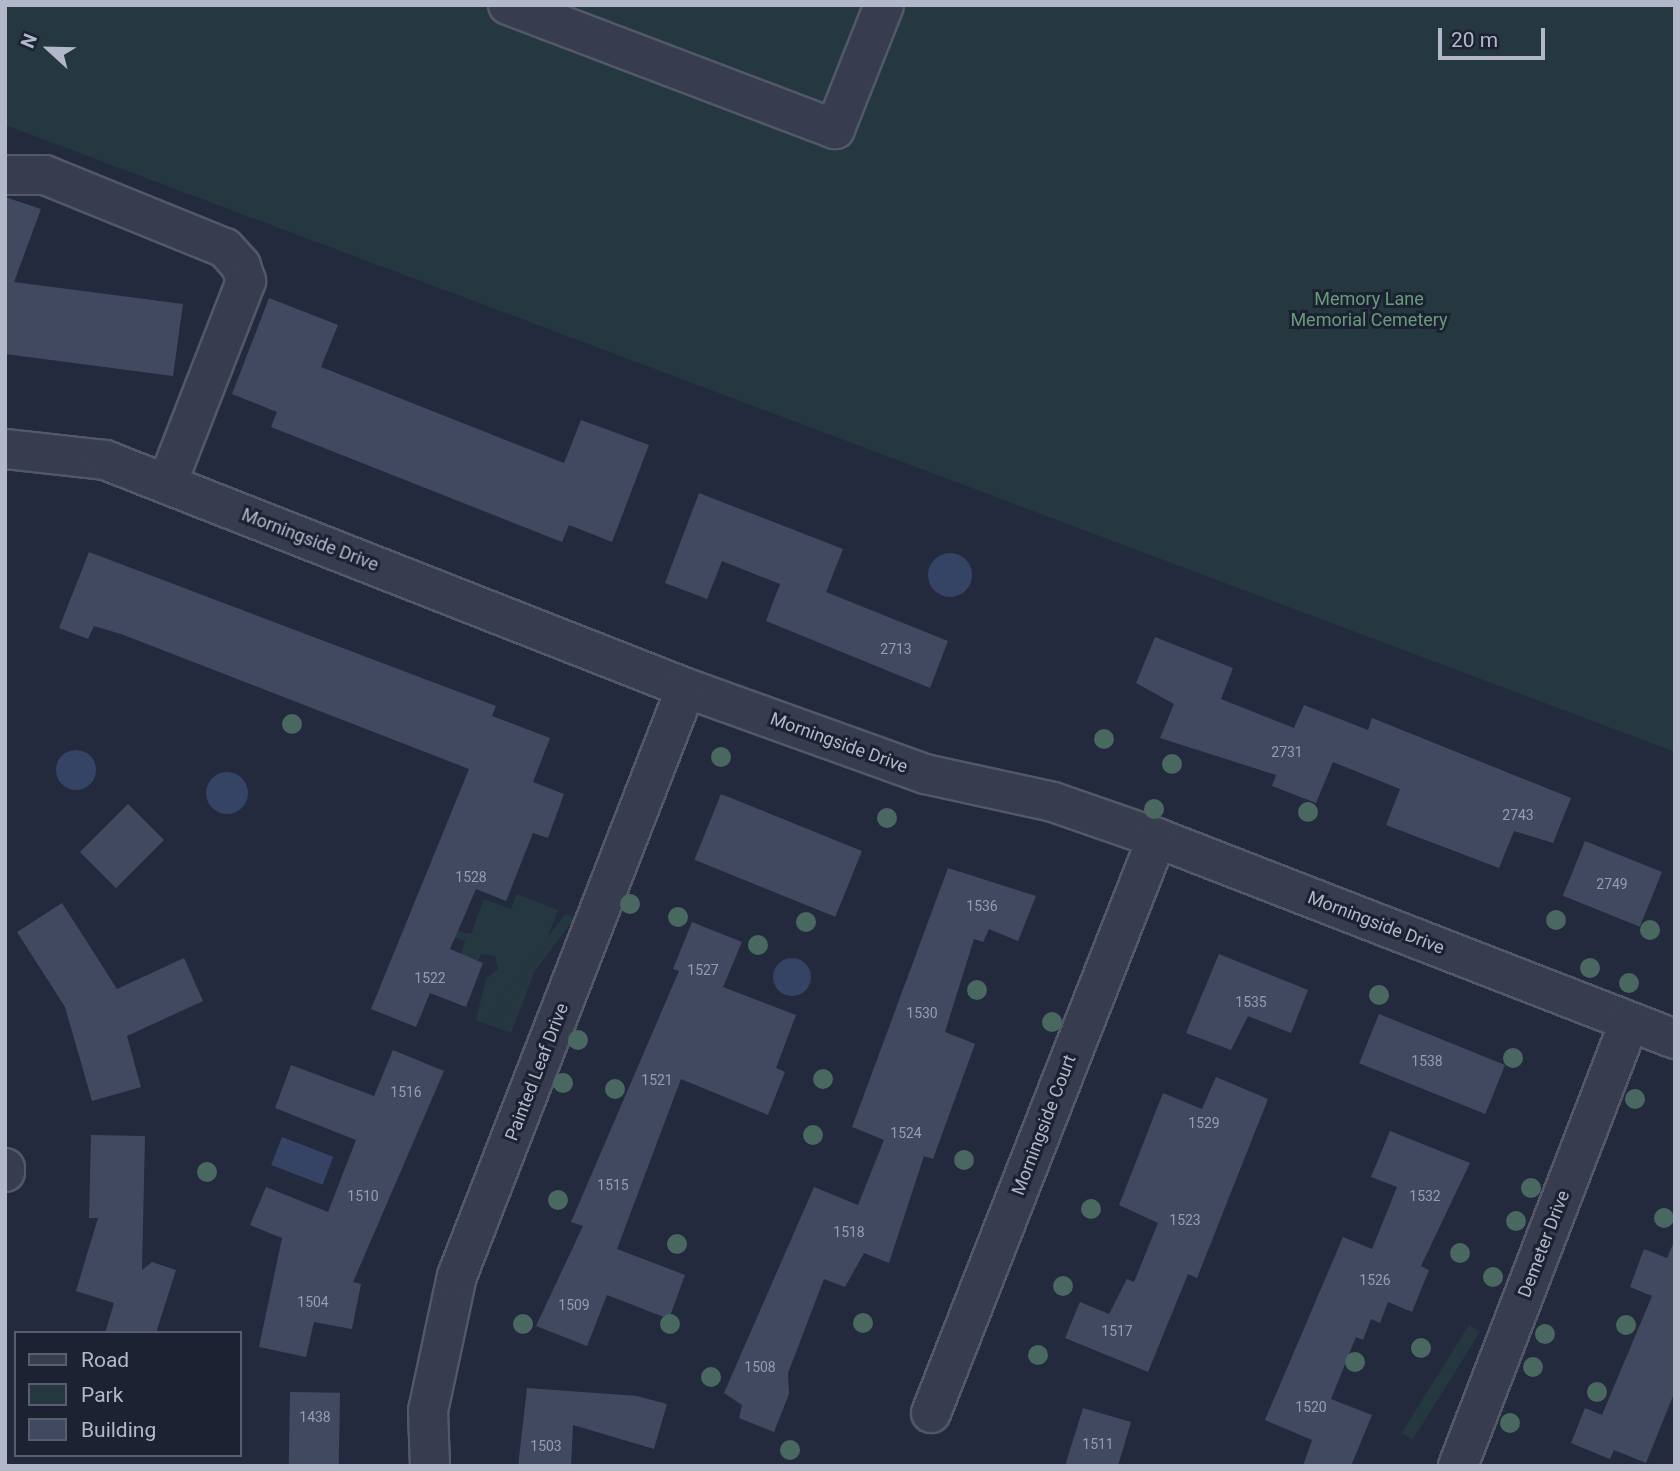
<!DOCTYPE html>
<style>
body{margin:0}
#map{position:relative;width:1680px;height:1471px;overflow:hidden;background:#232a3e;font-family:Roboto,sans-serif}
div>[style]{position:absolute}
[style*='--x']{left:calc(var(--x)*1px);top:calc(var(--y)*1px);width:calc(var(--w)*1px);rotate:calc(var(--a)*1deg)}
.green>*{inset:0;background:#25383f;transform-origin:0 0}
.water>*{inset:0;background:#354365;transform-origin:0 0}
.round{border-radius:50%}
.building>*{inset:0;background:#414960;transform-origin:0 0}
.roads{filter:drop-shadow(2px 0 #525868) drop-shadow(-2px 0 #525868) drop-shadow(0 2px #525868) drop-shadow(0 -2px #525868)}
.minor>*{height:38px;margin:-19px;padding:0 19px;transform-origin:19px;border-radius:19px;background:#373d4e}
.trees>*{width:20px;height:20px;margin:-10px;border-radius:50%;background:#496860}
span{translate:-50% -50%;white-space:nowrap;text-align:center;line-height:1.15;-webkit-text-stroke:6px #1c2232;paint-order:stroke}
.number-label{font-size:14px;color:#969caf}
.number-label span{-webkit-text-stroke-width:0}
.park-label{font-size:18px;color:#689b7b}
.street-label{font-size:18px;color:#b2b8c9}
.frame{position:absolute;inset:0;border:7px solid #b2b8c9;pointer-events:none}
.legend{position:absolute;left:14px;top:1331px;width:228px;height:126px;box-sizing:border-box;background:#1c2232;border:2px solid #585e6e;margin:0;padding:9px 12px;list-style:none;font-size:21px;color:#b2b8c9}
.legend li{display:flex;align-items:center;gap:14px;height:35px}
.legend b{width:35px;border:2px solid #585e6e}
.north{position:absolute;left:14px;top:14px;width:70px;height:70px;-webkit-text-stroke:5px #1c2232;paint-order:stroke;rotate:292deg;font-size:19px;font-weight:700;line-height:28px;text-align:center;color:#b2b8c9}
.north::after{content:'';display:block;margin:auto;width:24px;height:32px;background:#b2b8c9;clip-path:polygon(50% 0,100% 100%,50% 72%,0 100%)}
.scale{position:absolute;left:1438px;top:28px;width:107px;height:32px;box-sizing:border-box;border:4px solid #b2b8c9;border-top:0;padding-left:9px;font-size:21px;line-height:24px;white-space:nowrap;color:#b2b8c9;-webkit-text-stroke:5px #1c2232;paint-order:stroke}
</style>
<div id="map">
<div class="green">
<i style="clip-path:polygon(5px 5px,1675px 5px,1675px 752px,5px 125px)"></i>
<i style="clip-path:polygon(517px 894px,558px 910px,511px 1033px,476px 1020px,486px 979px,498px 969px,495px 956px,481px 954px,478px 961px,461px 954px,465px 941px,451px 936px,453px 930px,471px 934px,484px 899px,511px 909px)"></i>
<i style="left:566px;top:913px;width:10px;height:132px;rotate:37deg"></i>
<i style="left:1469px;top:1325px;width:13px;height:127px;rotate:32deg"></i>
</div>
<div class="water">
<i class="round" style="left:928px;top:553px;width:44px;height:44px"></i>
<i class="round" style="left:56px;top:750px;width:40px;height:40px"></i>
<i class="round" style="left:206px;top:772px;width:42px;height:42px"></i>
<i class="round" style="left:773px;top:958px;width:38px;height:38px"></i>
<i style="left:282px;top:1137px;width:55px;height:30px;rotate:21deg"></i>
</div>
<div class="building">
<i style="clip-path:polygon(5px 197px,41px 209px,14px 282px,183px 304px,173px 376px,5px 354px)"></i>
<i style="clip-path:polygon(269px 298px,338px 325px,321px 367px,564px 463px,581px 420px,649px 445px,612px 542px,569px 525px,562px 542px,271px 427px,277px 412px,232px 394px)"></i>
<i style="clip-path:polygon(699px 493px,843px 549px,826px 592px,948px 641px,930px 688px,766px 621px,780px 584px,722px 561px,707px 599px,665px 583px)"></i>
<i style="clip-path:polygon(89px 552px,496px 706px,492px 716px,550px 738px,533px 782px,564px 794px,548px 838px,533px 833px,506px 901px,476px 889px,450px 949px,483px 963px,466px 1007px,430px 993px,416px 1027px,371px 1009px,469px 769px,121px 634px,94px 626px,88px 639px,59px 628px)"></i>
<i style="clip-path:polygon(1155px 637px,1233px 668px,1221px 699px,1294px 728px,1304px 705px,1368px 730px,1372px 718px,1571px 798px,1553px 843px,1514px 831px,1499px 868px,1386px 825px,1400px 789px,1333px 762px,1316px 803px,1272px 786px,1276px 775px,1160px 738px,1174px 704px,1136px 683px)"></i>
<i style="left:721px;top:794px;width:152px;height:71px;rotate:22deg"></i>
<i style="left:128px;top:804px;width:51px;height:68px;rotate:45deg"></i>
<i style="left:1585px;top:841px;width:83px;height:59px;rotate:22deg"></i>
<i style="clip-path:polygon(948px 868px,1036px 896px,1018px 941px,989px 929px,983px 942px,974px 939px,945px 1032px,975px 1044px,933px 1159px,924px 1156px,889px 1263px,864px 1253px,845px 1287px,824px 1279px,788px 1373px,789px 1394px,774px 1432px,739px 1418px,742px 1405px,724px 1393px,814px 1187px,858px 1205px,884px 1140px,852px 1127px)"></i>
<i style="clip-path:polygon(62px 903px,117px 989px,184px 958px,203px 1001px,127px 1036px,141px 1087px,92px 1101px,65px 1007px,17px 932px)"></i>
<i style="clip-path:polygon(692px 922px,742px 942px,723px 987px,796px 1015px,776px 1068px,785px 1072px,768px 1115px,681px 1079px,617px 1249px,685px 1275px,669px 1319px,607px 1295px,587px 1346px,536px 1326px,583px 1226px,571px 1222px,679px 971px,673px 969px)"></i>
<i style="clip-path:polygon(1219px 954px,1308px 990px,1291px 1033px,1248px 1016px,1231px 1050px,1186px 1033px)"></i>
<i style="left:1379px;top:1014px;width:136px;height:53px;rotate:22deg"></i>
<i style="clip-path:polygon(393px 1050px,444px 1071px,353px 1282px,361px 1284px,352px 1329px,314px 1322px,306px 1357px,259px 1347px,282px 1238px,250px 1225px,266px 1187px,328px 1212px,356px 1140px,275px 1108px,291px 1065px,374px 1096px)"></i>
<i style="clip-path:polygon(1216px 1077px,1268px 1099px,1197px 1278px,1188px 1274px,1148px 1372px,1065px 1338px,1080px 1302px,1109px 1314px,1127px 1279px,1134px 1282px,1158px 1223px,1119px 1205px,1163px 1093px,1202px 1109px)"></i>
<i style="clip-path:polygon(1390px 1131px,1470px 1163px,1421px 1266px,1429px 1270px,1412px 1312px,1388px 1302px,1380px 1323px,1371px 1319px,1363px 1340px,1356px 1337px,1331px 1399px,1372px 1415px,1351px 1466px,1303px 1466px,1312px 1440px,1265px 1420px,1343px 1237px,1372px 1249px,1397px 1187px,1371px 1177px)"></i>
<i style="clip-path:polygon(91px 1135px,145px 1136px,142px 1270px,152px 1262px,176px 1270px,156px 1333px,105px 1333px,114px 1303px,76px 1291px,98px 1218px,89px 1218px)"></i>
<i style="clip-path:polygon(1673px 1244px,1675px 1391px,1646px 1463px,1614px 1450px,1610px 1459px,1571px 1443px,1585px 1408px,1602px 1415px,1652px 1296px,1630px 1287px,1644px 1249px,1667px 1258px)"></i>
<i style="clip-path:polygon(527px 1388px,637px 1396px,667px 1404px,654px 1449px,573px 1425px,571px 1466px,518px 1466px)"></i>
<i style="left:290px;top:1392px;width:50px;height:74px;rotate:1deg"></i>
<i style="clip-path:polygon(1083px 1408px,1131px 1422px,1118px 1466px,1065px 1466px)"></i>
</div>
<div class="roads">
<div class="minor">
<i style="--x:508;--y:5;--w:350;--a:20.8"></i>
<i style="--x:835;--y:129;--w:133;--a:-68.4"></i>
<i style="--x:5;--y:175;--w:40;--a:0"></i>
<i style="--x:45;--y:175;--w:194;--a:22.1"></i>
<i style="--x:225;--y:248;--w:24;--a:48"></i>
<i style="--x:241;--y:266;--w:16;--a:72"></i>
<i style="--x:246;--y:281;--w:218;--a:111.3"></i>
<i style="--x:5;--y:449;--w:101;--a:6.3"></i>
<i style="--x:105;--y:460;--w:624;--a:21.43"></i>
<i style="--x:686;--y:688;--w:254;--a:19.8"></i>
<i style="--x:925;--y:774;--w:131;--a:12.3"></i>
<i style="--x:1053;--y:802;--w:110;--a:19.1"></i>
<i style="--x:1157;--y:838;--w:556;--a:21.21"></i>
<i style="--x:5;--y:1168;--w:4;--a:90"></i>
<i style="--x:931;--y:1413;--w:618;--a:-68.54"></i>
<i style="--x:430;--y:1466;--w:55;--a:-92.1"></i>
<i style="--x:428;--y:1411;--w:138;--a:-77.9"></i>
<i style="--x:457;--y:1276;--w:631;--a:-68.72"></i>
<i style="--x:1458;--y:1466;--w:476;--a:-68.9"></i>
</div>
</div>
<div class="trees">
<i style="left:292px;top:724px"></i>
<i style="left:1104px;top:739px"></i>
<i style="left:721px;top:757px"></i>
<i style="left:1172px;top:764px"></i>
<i style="left:1154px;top:809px"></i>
<i style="left:1308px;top:812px"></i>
<i style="left:887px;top:818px"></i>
<i style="left:630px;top:904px"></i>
<i style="left:678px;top:917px"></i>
<i style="left:1556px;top:920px"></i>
<i style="left:806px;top:922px"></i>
<i style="left:1650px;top:930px"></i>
<i style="left:758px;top:945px"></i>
<i style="left:1590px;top:968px"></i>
<i style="left:1629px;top:983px"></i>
<i style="left:977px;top:990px"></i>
<i style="left:1379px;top:995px"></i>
<i style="left:1052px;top:1022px"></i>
<i style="left:578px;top:1040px"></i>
<i style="left:1513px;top:1058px"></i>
<i style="left:823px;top:1079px"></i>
<i style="left:563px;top:1083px"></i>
<i style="left:615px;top:1089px"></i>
<i style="left:1635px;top:1099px"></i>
<i style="left:813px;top:1135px"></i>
<i style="left:964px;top:1160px"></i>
<i style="left:207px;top:1172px"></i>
<i style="left:1531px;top:1188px"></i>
<i style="left:558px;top:1200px"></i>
<i style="left:1091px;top:1209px"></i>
<i style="left:1664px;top:1218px"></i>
<i style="left:1516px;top:1221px"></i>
<i style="left:677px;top:1244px"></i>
<i style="left:1460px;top:1253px"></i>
<i style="left:1493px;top:1277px"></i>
<i style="left:1063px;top:1286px"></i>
<i style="left:863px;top:1323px"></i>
<i style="left:523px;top:1324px"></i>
<i style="left:670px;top:1324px"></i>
<i style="left:1626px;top:1325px"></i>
<i style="left:1545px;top:1334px"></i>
<i style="left:1421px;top:1348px"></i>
<i style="left:1038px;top:1355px"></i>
<i style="left:1355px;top:1362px"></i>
<i style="left:1533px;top:1367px"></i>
<i style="left:711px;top:1377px"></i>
<i style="left:1597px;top:1392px"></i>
<i style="left:1510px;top:1423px"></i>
<i style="left:790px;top:1450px"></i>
</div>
<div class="number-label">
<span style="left:896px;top:649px">2713</span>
<span style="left:1287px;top:752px">2731</span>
<span style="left:1518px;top:815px">2743</span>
<span style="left:471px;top:877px">1528</span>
<span style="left:1612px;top:884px">2749</span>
<span style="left:982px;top:906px">1536</span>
<span style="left:703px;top:970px">1527</span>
<span style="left:430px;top:978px">1522</span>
<span style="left:1251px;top:1002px">1535</span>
<span style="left:922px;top:1013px">1530</span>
<span style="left:1427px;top:1061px">1538</span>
<span style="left:657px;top:1080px">1521</span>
<span style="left:406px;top:1092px">1516</span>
<span style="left:1204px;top:1123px">1529</span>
<span style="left:906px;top:1133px">1524</span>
<span style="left:613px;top:1185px">1515</span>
<span style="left:363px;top:1196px">1510</span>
<span style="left:1425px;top:1196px">1532</span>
<span style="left:1185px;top:1220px">1523</span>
<span style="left:849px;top:1232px">1518</span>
<span style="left:1375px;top:1280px">1526</span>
<span style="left:313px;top:1302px">1504</span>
<span style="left:574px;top:1305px">1509</span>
<span style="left:1117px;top:1331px">1517</span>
<span style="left:760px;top:1367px">1508</span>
<span style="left:1311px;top:1407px">1520</span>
<span style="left:315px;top:1417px">1438</span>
<span style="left:1098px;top:1444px">1511</span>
<span style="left:546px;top:1446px">1503</span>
</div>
<div class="park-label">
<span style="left:1369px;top:310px">Memory Lane<br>Memorial Cemetery</span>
</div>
<div class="street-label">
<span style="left:310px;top:540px;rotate:21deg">Morningside Drive</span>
<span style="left:839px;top:743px;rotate:20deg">Morningside Drive</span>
<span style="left:1376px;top:923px;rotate:21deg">Morningside Drive</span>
<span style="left:537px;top:1072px;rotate:-69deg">Painted Leaf Drive</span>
<span style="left:1044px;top:1125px;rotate:-69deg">Morningside Court</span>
<span style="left:1544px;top:1244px;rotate:-69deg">Demeter Drive</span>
</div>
<div class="frame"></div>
<ul class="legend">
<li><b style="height:9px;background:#373d4e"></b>Road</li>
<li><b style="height:19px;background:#25383f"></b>Park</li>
<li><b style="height:19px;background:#414960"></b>Building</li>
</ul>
<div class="north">N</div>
<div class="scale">20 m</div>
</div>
